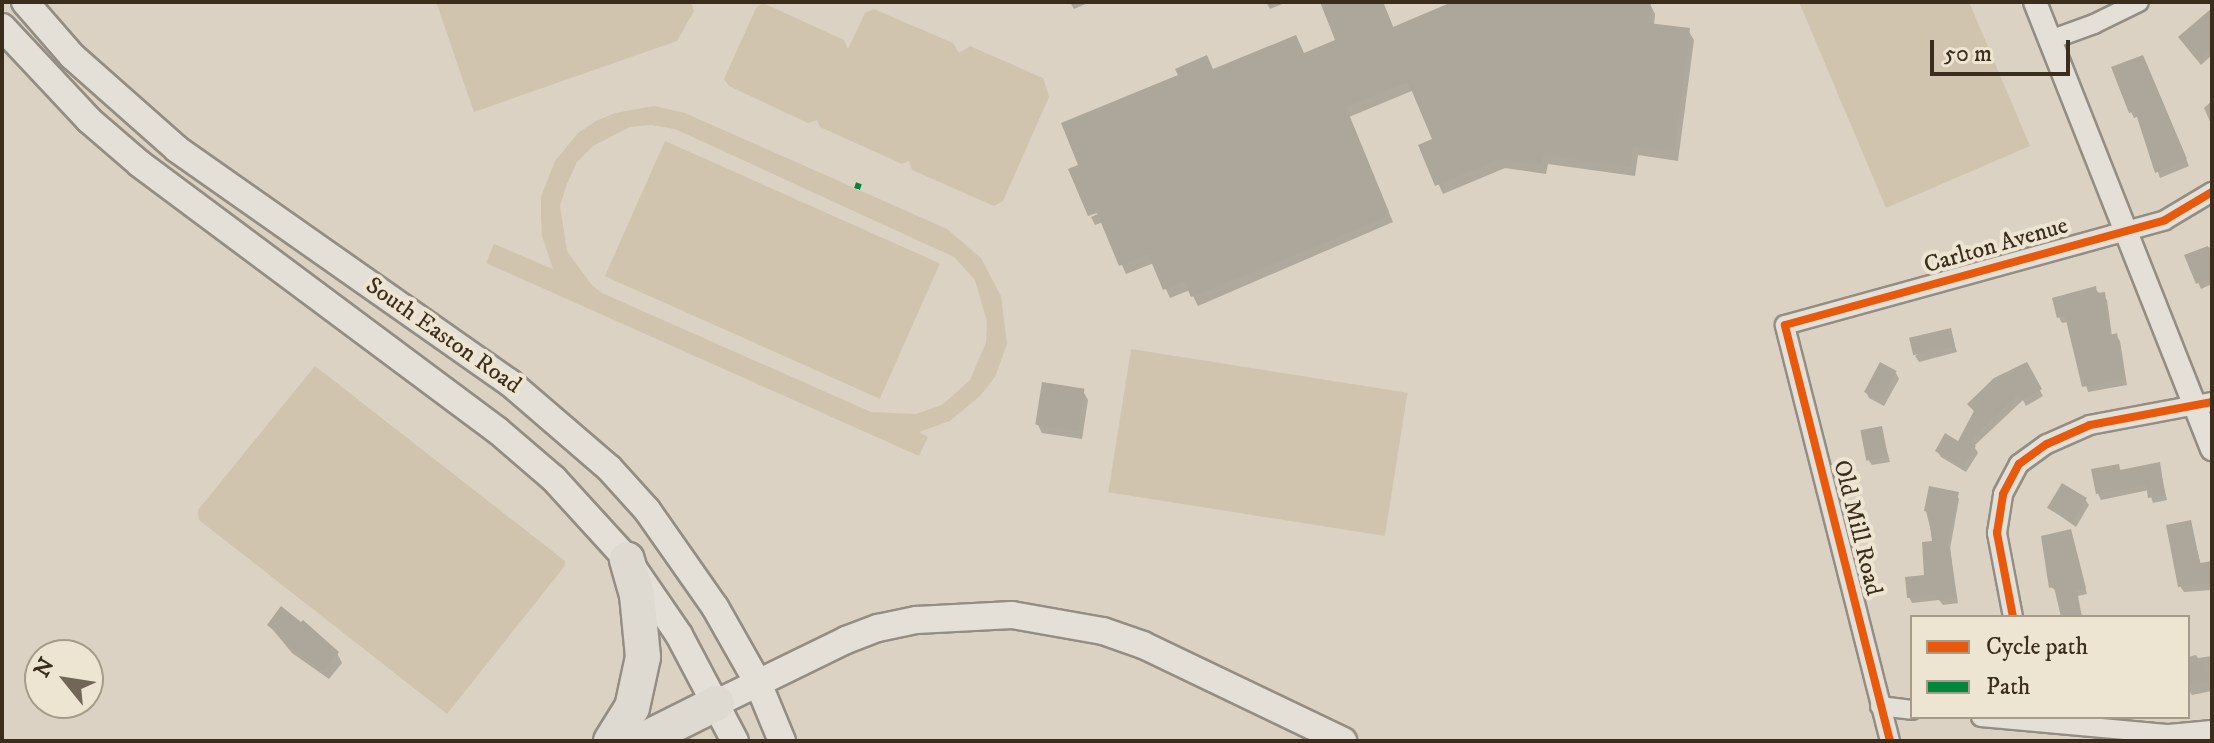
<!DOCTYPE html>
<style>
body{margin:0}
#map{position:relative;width:2214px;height:743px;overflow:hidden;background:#dbd2c3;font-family:"IM FELL DW Pica",serif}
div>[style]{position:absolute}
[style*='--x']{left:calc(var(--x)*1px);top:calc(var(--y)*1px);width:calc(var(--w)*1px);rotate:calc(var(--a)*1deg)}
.green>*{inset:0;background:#d1c4af;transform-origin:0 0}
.shadow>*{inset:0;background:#0003}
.building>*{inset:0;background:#ada69b;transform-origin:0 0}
.roads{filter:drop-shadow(2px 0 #948d83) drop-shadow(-2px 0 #948d83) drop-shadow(0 2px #948d83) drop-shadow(0 -2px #948d83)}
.minor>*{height:18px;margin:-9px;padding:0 9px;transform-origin:9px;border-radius:9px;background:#e4dfd7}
.tertiary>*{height:22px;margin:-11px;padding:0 11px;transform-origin:11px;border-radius:11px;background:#e4dfd7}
.secondary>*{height:26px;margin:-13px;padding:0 13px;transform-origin:13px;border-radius:13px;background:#e4dfd7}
.motorway>*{height:34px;margin:-17px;padding:0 17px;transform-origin:17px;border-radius:17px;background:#dedad1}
.quiet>*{height:6px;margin-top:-3px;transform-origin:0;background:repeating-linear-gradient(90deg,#00873e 0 12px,transparent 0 18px)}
.cycleway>*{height:8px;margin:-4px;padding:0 4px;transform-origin:4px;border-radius:4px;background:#e8590c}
span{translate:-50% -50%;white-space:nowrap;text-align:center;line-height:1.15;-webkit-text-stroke:8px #eee4d2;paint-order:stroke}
.street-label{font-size:24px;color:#3a2d1c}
.frame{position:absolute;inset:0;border:4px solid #3a2d1c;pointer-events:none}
.legend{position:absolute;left:1910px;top:615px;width:280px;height:104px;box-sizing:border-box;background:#eee4d2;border:2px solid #a69b89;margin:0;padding:10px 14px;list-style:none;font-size:24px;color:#3a2d1c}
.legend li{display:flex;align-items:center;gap:16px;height:40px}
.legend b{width:40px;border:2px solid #a69b89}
.north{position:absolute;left:24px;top:639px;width:80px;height:80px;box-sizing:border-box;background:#eee4d2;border:2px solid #a69b89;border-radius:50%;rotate:300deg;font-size:22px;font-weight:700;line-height:32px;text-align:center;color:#3a2d1c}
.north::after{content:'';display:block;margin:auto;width:28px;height:36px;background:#726756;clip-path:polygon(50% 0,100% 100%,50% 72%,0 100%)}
.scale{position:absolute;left:1930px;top:40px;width:140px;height:36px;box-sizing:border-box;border:4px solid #3a2d1c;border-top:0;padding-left:10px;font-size:24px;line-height:28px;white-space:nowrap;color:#3a2d1c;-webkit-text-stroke:6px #eee4d2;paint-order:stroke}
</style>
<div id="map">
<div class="green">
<i style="clip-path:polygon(436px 2px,691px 2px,694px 11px,677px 41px,474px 112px)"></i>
<i style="clip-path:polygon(1799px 2px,1969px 2px,2030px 146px,1886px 208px)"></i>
<i style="clip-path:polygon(763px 3px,844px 40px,848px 49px,865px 13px,874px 9px,953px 43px,959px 53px,970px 46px,1043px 78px,1049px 97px,1003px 201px,994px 206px,912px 170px,909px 161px,902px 164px,820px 127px,817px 120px,808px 123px,729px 86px,724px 79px,756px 8px)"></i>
<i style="clip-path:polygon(evenodd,654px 106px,685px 113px,947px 229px,981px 258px,1001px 296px,1007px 344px,995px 377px,981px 395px,950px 421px,919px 432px,928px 437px,919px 456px,486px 263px,494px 244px,553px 269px,542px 236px,541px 217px,541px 197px,555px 161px,578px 133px,596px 121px,615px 113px,654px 106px,651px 125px,675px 129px,954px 257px,975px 280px,987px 322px,986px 342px,970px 380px,942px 405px,916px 414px,871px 412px,602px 293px,591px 284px,567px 251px,560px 206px,567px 184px,577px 162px,593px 146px,630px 127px,651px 125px)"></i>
<i style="left:665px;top:141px;width:301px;height:148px;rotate:24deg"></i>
<i style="left:1131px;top:349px;width:280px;height:145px;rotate:9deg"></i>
<i style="clip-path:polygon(315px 366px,565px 561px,564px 567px,447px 714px,199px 520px,198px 510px)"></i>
</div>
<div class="shadow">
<i style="clip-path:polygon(1070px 2px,1090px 2px,1074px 9px)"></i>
<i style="clip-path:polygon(1266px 2px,1287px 2px,1270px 9px)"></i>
<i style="clip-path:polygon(1322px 2px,1383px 2px,1394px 29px,1457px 2px,1650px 4px,1655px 14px,1654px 26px,1688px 30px,1694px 40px,1678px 161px,1638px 155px,1635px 176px,1548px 164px,1546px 174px,1505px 168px,1443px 194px,1421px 146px,1434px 140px,1414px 90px,1349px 117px,1393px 222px,1198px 306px,1190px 290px,1170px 298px,1154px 263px,1126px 274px,1103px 222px,1095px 225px,1091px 217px,1107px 210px,1213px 71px,1304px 55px,1338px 41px)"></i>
<i style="clip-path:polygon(2212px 17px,2212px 55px,2201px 65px,2184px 43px)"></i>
<i style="clip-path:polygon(2146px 63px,2189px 166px,2160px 178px,2139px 116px,2134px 118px,2131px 112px)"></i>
<i style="clip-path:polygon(2212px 101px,2212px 126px,2204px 108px)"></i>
<i style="clip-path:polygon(2212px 246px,2212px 284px,2201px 289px,2187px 256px)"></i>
<i style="clip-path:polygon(2095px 289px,2107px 300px,2112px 336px,2116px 335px,2120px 341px,2127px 385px,2088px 392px,2068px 322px,2062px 323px,2059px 317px)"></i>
<i style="clip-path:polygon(1950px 330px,1957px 352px,1919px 362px,1915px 356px)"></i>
<i style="clip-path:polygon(2026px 365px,2043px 396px,2026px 406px,2023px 400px,1974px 446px,1978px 453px,1966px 472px,1941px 457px,1937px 451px,1958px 444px,1975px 413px,1969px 404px)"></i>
<i style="clip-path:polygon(1896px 373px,1899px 379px,1884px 406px,1869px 398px,1866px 392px)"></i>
<i style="clip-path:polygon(1083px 391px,1088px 400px,1082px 439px,1042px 433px,1037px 423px)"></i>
<i style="clip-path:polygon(1881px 429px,1890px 462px,1872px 465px,1868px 459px)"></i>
<i style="clip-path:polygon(2159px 464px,2167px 500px,2153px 503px,2149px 490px,2101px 500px,2098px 494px,2118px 466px,2122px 472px)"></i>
<i style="clip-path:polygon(1955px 493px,1959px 499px,1950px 549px,1958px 603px,1943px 605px,1939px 600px,1912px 603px,1909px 597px,1927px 576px,1934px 543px,1926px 511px)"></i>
<i style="clip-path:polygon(2085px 499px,2089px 505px,2076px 527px,2049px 508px)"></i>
<i style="clip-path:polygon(2190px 522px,2201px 565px,2212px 563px,2212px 590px,2184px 592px,2180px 586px)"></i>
<i style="clip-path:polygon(2070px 531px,2087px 594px,2078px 596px,2082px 617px,2062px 617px,2058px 592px,2051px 587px)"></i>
<i style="clip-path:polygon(269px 625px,337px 653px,342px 663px,329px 679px,292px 653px)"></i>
<i style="clip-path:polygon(2196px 655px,2198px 658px,2212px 656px,2212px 691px,2192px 695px,2188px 689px,2188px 657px)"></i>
</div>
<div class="building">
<i style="clip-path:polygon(1320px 2px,1383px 2px,1393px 27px,1452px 2px,1651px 2px,1648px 23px,1690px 28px,1674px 152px,1633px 146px,1630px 167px,1543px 155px,1541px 165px,1499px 159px,1435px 186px,1418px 145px,1432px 139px,1408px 82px,1346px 107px,1389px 212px,1382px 219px,1191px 297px,1184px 281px,1163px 290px,1148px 254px,1119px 266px,1097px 213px,1088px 216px,1068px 169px,1078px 165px,1061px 123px,1178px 75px,1175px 69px,1207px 55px,1213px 69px,1296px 35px,1304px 53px,1335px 40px)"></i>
<i style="clip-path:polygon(2212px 8px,2212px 47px,2197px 60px,2178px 37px)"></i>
<i style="clip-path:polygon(2143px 55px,2187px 159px,2155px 173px,2135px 111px,2129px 113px,2111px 67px)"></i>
<i style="clip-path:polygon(2208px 246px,2212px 277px,2196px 284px,2184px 255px)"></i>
<i style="clip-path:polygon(2096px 286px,2097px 293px,2105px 292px,2110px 335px,2117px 333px,2125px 379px,2082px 387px,2065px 316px,2057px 318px,2052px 298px)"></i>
<i style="left:1951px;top:328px;width:18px;height:43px;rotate:77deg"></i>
<i style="left:1880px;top:362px;width:19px;height:34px;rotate:28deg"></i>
<i style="clip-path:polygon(2027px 362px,2042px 389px,2021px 401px,2018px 395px,1969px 442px,1976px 446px,1962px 467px,1935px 451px,1945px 433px,1958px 441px,1974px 411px,1967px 404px,1994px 378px)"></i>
<i style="left:1042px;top:382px;width:43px;height:43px;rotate:9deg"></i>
<i style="left:1882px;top:426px;width:31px;height:22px;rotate:79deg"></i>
<i style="clip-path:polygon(2160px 462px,2165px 495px,2148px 498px,2146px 485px,2096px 494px,2091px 469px,2119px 464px,2120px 470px)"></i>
<i style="left:2062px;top:483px;width:29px;height:29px;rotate:31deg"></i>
<i style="clip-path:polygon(1929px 486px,1959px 492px,1947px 546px,1950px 546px,1956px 598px,1937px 600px,1937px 594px,1907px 598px,1905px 577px,1924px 575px,1922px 542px,1932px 541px,1928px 512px,1924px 511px)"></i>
<i style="clip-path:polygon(2191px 520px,2200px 563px,2212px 561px,2212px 582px,2178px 587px,2166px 525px)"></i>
<i style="clip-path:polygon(2071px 529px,2086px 588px,2076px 590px,2081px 617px,2061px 617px,2054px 587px,2049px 588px,2041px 536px)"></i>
<i style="clip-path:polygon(281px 606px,301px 622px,303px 620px,339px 652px,323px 671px,285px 643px,287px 641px,267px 625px)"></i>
<i style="clip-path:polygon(2204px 661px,2208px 681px,2188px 685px,2188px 664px)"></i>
</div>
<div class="roads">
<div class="minor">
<i style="--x:2050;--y:40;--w:47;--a:-20"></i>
<i style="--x:2094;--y:24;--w:50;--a:-26.1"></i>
<i style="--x:2013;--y:617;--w:86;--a:-100.8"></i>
<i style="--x:1997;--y:533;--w:39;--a:-81"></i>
<i style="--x:2003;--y:494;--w:34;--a:-62"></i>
<i style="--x:2019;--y:464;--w:34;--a:-36"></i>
<i style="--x:2047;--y:444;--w:47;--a:-23.8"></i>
<i style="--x:2090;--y:425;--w:124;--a:-10.7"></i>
<i style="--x:1880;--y:706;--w:32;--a:7"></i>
<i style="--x:1981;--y:717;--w:189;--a:5.2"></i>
<i style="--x:2169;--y:734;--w:43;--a:-5.3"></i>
<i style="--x:1890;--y:741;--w:429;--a:-104.2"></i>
<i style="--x:1785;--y:325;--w:394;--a:-15.4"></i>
<i style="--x:2165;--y:220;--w:55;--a:-30.8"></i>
</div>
<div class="tertiary">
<i style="--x:2035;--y:2;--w:481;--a:68.4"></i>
</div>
<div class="secondary">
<i style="--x:25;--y:2;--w:72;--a:49"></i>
<i style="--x:72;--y:56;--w:140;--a:41.5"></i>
<i style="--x:177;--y:149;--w:406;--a:35.1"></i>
<i style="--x:509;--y:382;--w:132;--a:40.7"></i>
<i style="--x:609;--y:468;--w:57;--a:47.9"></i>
<i style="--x:647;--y:510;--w:118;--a:55"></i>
<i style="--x:715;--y:607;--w:87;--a:60.5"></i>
<i style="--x:758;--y:683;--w:63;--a:67.5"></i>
<i style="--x:2;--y:27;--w:127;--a:46.9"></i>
<i style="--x:89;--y:120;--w:67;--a:40.8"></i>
<i style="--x:140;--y:164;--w:445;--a:36.7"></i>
<i style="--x:497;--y:430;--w:75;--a:40.7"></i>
<i style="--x:554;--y:479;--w:108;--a:47.6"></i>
<i style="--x:627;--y:559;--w:92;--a:55.6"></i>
<i style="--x:679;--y:635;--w:120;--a:62.2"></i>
<i style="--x:717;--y:703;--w:144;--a:-26"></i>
<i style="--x:846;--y:640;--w:34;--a:-21"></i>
<i style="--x:878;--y:628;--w:40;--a:-12"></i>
<i style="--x:917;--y:620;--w:95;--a:-3"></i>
<i style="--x:1012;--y:615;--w:92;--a:10"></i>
<i style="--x:1103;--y:631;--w:42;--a:19.3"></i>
<i style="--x:1143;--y:645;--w:222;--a:25.6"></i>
</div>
<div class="motorway">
<i style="--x:611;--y:741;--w:39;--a:-58"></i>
<i style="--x:632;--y:708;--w:52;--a:-77.8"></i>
<i style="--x:643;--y:657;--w:62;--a:-95.5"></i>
<i style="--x:637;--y:595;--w:37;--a:-106"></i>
<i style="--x:641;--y:741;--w:85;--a:-26.6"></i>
</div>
</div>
<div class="quiet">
<i style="--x:857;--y:189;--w:6;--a:-72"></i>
</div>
<div class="cycleway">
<i style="--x:2013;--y:617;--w:86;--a:-100.8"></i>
<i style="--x:1997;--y:533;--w:39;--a:-81"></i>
<i style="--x:2003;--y:494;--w:34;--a:-62"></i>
<i style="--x:2019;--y:464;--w:34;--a:-36"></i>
<i style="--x:2047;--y:444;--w:47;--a:-23.8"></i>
<i style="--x:2090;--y:425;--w:124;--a:-10.7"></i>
<i style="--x:1890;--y:741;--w:429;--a:-104.2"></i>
<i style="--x:1785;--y:325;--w:394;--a:-15.4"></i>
<i style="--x:2165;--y:220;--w:55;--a:-30.8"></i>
</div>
<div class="street-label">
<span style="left:1996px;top:246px;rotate:-16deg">Carlton Avenue</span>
<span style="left:443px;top:336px;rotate:35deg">South Easton Road</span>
<span style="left:1857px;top:528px;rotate:76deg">Old Mill Road</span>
</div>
<div class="frame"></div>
<ul class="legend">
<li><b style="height:10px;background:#e8590c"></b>Cycle path</li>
<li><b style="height:10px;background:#00873e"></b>Path</li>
</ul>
<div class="north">N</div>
<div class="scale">50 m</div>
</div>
